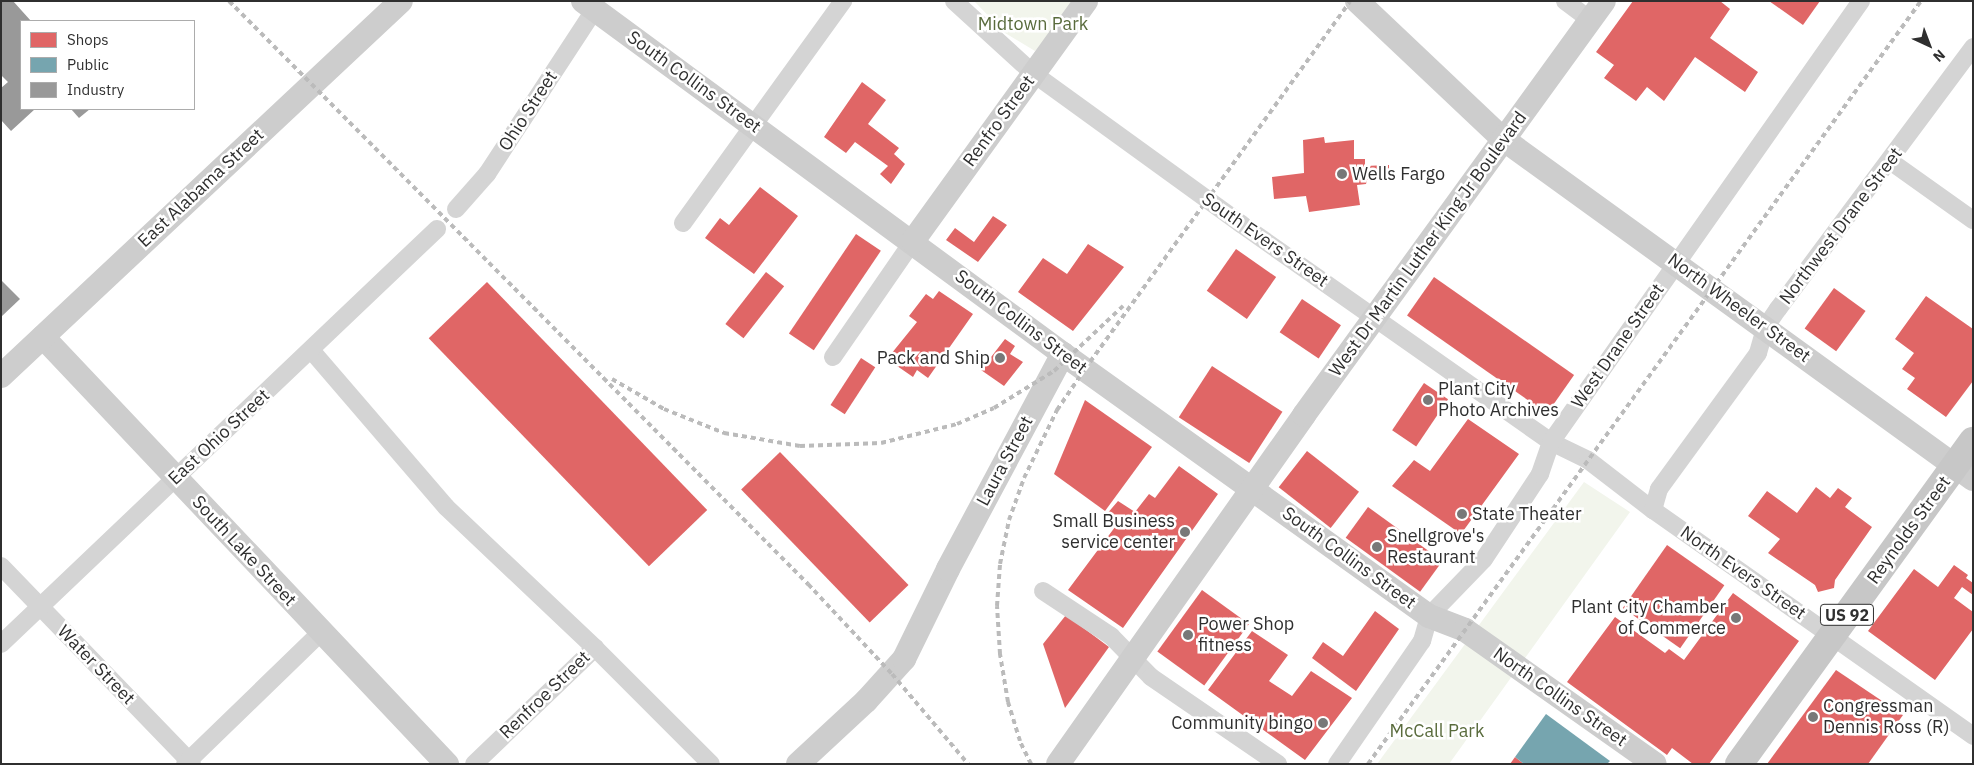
<!DOCTYPE html>
<style>
body{margin:0}
#map{position:relative;width:1974px;height:765px;overflow:hidden;background:#fff;font-family:"IBM Plex Sans",sans-serif}
div>[style]{position:absolute}
[style*='--x']{left:calc(var(--x)*1px);top:calc(var(--y)*1px);width:calc(var(--w)*1px);rotate:calc(var(--a)*1deg)}
.green>*{inset:0;background:#f2f5ec}
.shops>*{inset:0;background:#e06666;transform-origin:0 0}
.public>*{inset:0;background:#76a5af}
.industry>*{inset:0;background:#999}
.street>*{height:18px;margin:-9px;padding:0 9px;transform-origin:9px;border-radius:9px;background:#d4d4d4}
.secondary>*{height:24px;margin:-12px;padding:0 12px;transform-origin:12px;border-radius:12px;background:#cdcdcd}
.primary>*{height:28px;margin:-14px;padding:0 14px;transform-origin:14px;border-radius:14px;background:#c7c7c7}
.rail>*{height:4px;margin-top:-2px;transform-origin:0;background:repeating-linear-gradient(90deg,#bbb 0 5px,transparent 0 9px)}
.dots>*{width:14px;height:14px;translate:-50% -50%;box-sizing:border-box;border:2px solid #fff;border-radius:50%}
span{translate:-50% -50%;white-space:nowrap;text-align:center;line-height:1.15;-webkit-text-stroke:5px #fff;paint-order:stroke}
.shield-label span{padding:1px 4px;background:#fff;border:1px solid;border-radius:4px;-webkit-text-stroke-width:0}
.shield-label{font-size:16px;color:#2f2f2f;font-weight:700}
.park-label{font-size:18px;color:#596b3c}
.street-label{font-size:18px;color:#2f2f2f}
.poi-label{font-size:18px;color:#2f2f2f}
.left{translate:0 -50%;text-align:left}
.right{translate:-100% -50%;text-align:right}
.frame{position:absolute;inset:0;border:2px solid #2f2f2f;pointer-events:none}
.legend{position:absolute;left:20px;top:20px;width:175px;height:90px;box-sizing:border-box;background:#fff;border:1px solid #acacac;margin:0;padding:6px 9px;list-style:none;font-size:15px;color:#2f2f2f}
.legend li{display:flex;align-items:center;gap:10px;height:25px}
.legend b{width:25px;border:1px solid #acacac}
.north{position:absolute;left:1904px;top:20px;width:50px;height:50px;-webkit-text-stroke:4px #fff;paint-order:stroke;rotate:137deg;font-size:14px;font-weight:700;line-height:20px;text-align:center;color:#2f2f2f}
.north::after{content:'';display:block;margin:auto;width:18px;height:22px;background:#2f2f2f;clip-path:polygon(50% 0,100% 100%,50% 72%,0 100%)}
</style>
<div id="map">
<div class="green">
<i style="clip-path:polygon(974px 1px,1077px 1px,1035px 51px,1005px 33px)"></i>
<i style="clip-path:polygon(1584px 482px,1630px 512px,1449px 764px,1377px 764px)"></i>
</div>
<div class="shops">
<i style="clip-path:polygon(1633px 1px,1720px 1px,1730px 9px,1710px 38px,1758px 72px,1745px 92px,1695px 57px,1664px 101px,1647px 87px,1636px 101px,1604px 78px,1614px 65px,1596px 52px)"></i>
<i style="clip-path:polygon(1769px 1px,1820px 1px,1803px 25px)"></i>
<i style="clip-path:polygon(862px 82px,886px 100px,868px 124px,899px 148px,894px 154px,905px 164px,891px 184px,880px 174px,888px 166px,855px 142px,846px 153px,824px 137px)"></i>
<i style="clip-path:polygon(1324px 137px,1325px 143px,1354px 140px,1354px 159px,1365px 159px,1365px 166px,1389px 165px,1389px 178px,1367px 180px,1366px 184px,1357px 185px,1360px 205px,1309px 212px,1306px 196px,1274px 199px,1272px 177px,1304px 173px,1303px 140px)"></i>
<i style="clip-path:polygon(760px 187px,798px 216px,754px 274px,705px 238px,720px 218px,729px 225px)"></i>
<i style="clip-path:polygon(993px 216px,1007px 225px,978px 262px,946px 240px,955px 228px,974px 242px)"></i>
<i style="left:856px;top:234px;width:30px;height:120px;rotate:34deg"></i>
<i style="clip-path:polygon(1088px 244px,1124px 267px,1073px 331px,1018px 292px,1043px 258px,1067px 274px)"></i>
<i style="left:1236px;top:249px;width:49px;height:51px;rotate:35deg"></i>
<i style="left:766px;top:272px;width:23px;height:66px;rotate:38deg"></i>
<i style="left:1434px;top:277px;width:171px;height:47px;rotate:35deg"></i>
<i style="left:487px;top:282px;width:317px;height:81px;rotate:46deg"></i>
<i style="left:1834px;top:288px;width:39px;height:50px;rotate:36deg"></i>
<i style="clip-path:polygon(939px 291px,973px 314px,928px 378px,917px 370px,913px 377px,887px 359px,917px 322px,909px 316px,926px 294px,933px 299px)"></i>
<i style="clip-path:polygon(1926px 296px,1973px 329px,1973px 381px,1946px 417px,1907px 389px,1915px 378px,1902px 369px,1914px 353px,1895px 339px)"></i>
<i style="left:1302px;top:299px;width:47px;height:40px;rotate:34deg"></i>
<i style="clip-path:polygon(1005px 339px,1015px 346px,1010px 354px,1023px 362px,1004px 386px,981px 370px)"></i>
<i style="left:861px;top:358px;width:17px;height:56px;rotate:33deg"></i>
<i style="left:1212px;top:366px;width:84px;height:61px;rotate:33deg"></i>
<i style="left:1424px;top:383px;width:29px;height:57px;rotate:34deg"></i>
<i style="clip-path:polygon(1085px 400px,1152px 447px,1105px 511px,1054px 474px)"></i>
<i style="clip-path:polygon(1468px 419px,1519px 454px,1461px 534px,1392px 486px,1414px 460px,1430px 471px)"></i>
<i style="left:1307px;top:451px;width:66px;height:46px;rotate:38deg"></i>
<i style="left:780px;top:452px;width:185px;height:54px;rotate:46deg"></i>
<i style="clip-path:polygon(1179px 466px,1218px 494px,1123px 628px,1068px 590px,1118px 523px,1106px 515px,1118px 501px,1135px 512px,1149px 494px,1155px 498px)"></i>
<i style="clip-path:polygon(1816px 487px,1830px 498px,1838px 488px,1852px 498px,1845px 507px,1872px 527px,1835px 580px,1834px 588px,1818px 592px,1815px 585px,1768px 553px,1780px 539px,1748px 516px,1767px 491px,1797px 513px)"></i>
<i style="left:1368px;top:507px;width:92px;height:38px;rotate:36deg"></i>
<i style="left:1667px;top:545px;width:70px;height:77px;rotate:35deg"></i>
<i style="clip-path:polygon(1954px 565px,1968px 575px,1966px 578px,1973px 583px,1973px 595px,1962px 587px,1954px 598px,1973px 612px,1973px 629px,1935px 680px,1868px 631px,1914px 569px,1938px 587px)"></i>
<i style="left:1202px;top:590px;width:58px;height:76px;rotate:36deg"></i>
<i style="clip-path:polygon(1733px 593px,1799px 641px,1709px 764px,1693px 764px,1672px 748px,1667px 755px,1567px 682px,1615px 617px,1665px 653px,1669px 649px,1684px 660px)"></i>
<i style="clip-path:polygon(1375px 611px,1399px 629px,1356px 691px,1312px 658px,1323px 642px,1343px 656px)"></i>
<i style="clip-path:polygon(1066px 615px,1109px 647px,1065px 708px,1043px 644px)"></i>
<i style="clip-path:polygon(1252px 631px,1288px 655px,1269px 681px,1292px 696px,1311px 671px,1352px 698px,1305px 760px,1208px 690px)"></i>
<i style="clip-path:polygon(1836px 670px,1903px 715px,1868px 764px,1767px 764px)"></i>
<i style="clip-path:polygon(1515px 757px,1524px 764px,1510px 764px)"></i>
</div>
<div class="public">
<i style="clip-path:polygon(1546px 714px,1610px 761px,1607px 764px,1524px 764px,1515px 757px)"></i>
</div>
<div class="industry">
<i style="clip-path:polygon(1px 1px,13px 1px,31px 21px,21px 21px,21px 109px,35px 109px,11px 131px,1px 120px,1px 88px,8px 82px,1px 75px)"></i>
<i style="clip-path:polygon(71px 109px,90px 109px,79px 118px)"></i>
<i style="clip-path:polygon(1px 280px,20px 299px,1px 317px)"></i>
</div>
<div class="street">
<i style="--x:954;--y:1;--w:108;--a:42.4"></i>
<i style="--x:1034;--y:74;--w:256;--a:35.9"></i>
<i style="--x:1241;--y:224;--w:379;--a:35.1"></i>
<i style="--x:1551;--y:442;--w:41;--a:25.9"></i>
<i style="--x:1588;--y:460;--w:82;--a:37.6"></i>
<i style="--x:1653;--y:510;--w:392;--a:35.2"></i>
<i style="--x:1565;--y:1;--w:31;--a:37"></i>
<i style="--x:1890;--y:161;--w:102;--a:35.4"></i>
<i style="--x:456;--y:209;--w:47;--a:-48.5"></i>
<i style="--x:487;--y:174;--w:197;--a:-56.8"></i>
<i style="--x:683;--y:223;--w:274;--a:-54.2"></i>
<i style="--x:311;--y:350;--w:207;--a:49.3"></i>
<i style="--x:446;--y:507;--w:205;--a:43.4"></i>
<i style="--x:595;--y:648;--w:164;--a:45"></i>
<i style="--x:833;--y:357;--w:141;--a:-55.4"></i>
<i style="--x:1653;--y:510;--w:22;--a:-74"></i>
<i style="--x:1659;--y:489;--w:168;--a:-53.9"></i>
<i style="--x:1758;--y:353;--w:26;--a:-74"></i>
<i style="--x:1765;--y:328;--w:23;--a:-56"></i>
<i style="--x:1778;--y:309;--w:327;--a:-53.3"></i>
<i style="--x:1;--y:566;--w:275;--a:46"></i>
<i style="--x:1043;--y:591;--w:82;--a:33.5"></i>
<i style="--x:1111;--y:636;--w:57;--a:45.7"></i>
<i style="--x:1151;--y:677;--w:154;--a:34.4"></i>
<i style="--x:1;--y:644;--w:602;--a:-43.59"></i>
<i style="--x:185;--y:764;--w:190;--a:-44.1"></i>
<i style="--x:474;--y:764;--w:168;--a:-43.8"></i>
<i style="--x:1337;--y:764;--w:150;--a:-55.4"></i>
<i style="--x:1422;--y:641;--w:26;--a:-74"></i>
<i style="--x:1429;--y:616;--w:79;--a:-46"></i>
<i style="--x:1484;--y:559;--w:102;--a:-56.6"></i>
<i style="--x:1540;--y:474;--w:34;--a:-71"></i>
<i style="--x:1551;--y:442;--w:539;--a:-54.89"></i>
</div>
<div class="secondary">
<i style="--x:583;--y:1;--w:596;--a:36.33"></i>
<i style="--x:1063;--y:354;--w:450;--a:35.6"></i>
<i style="--x:1429;--y:616;--w:39;--a:21"></i>
<i style="--x:1465;--y:630;--w:232;--a:35.2"></i>
<i style="--x:1357;--y:1;--w:201;--a:43.4"></i>
<i style="--x:1503;--y:139;--w:580;--a:35.88"></i>
<i style="--x:913;--y:241;--w:296;--a:-54.2"></i>
<i style="--x:43;--y:337;--w:588;--a:46.59"></i>
<i style="--x:1;--y:376;--w:548;--a:-43.15"></i>
<i style="--x:798;--y:764;--w:93;--a:-42.8"></i>
<i style="--x:866;--y:701;--w:57;--a:-47.9"></i>
<i style="--x:904;--y:659;--w:100;--a:-63.9"></i>
<i style="--x:948;--y:569;--w:244;--a:-61.9"></i>
<i style="--x:1058;--y:764;--w:427;--a:-54.8"></i>
<i style="--x:1304;--y:415;--w:511;--a:-54.07"></i>
</div>
<div class="primary">
<i style="--x:1739;--y:764;--w:399;--a:-54.1"></i>
</div>
<div class="rail">
<i style="--x:229;--y:1;--w:822;--a:45.2"></i>
<i style="--x:808;--y:584;--w:123;--a:47"></i>
<i style="--x:892;--y:674;--w:118;--a:49.8"></i>
<i style="--x:612;--y:379;--w:60;--a:30"></i>
<i style="--x:664;--y:409;--w:65;--a:21.8"></i>
<i style="--x:724;--y:433;--w:77;--a:9.7"></i>
<i style="--x:800;--y:446;--w:81;--a:-2.1"></i>
<i style="--x:881;--y:443;--w:78;--a:-14"></i>
<i style="--x:957;--y:424;--w:40;--a:-23.4"></i>
<i style="--x:994;--y:408;--w:70;--a:-31.7"></i>
<i style="--x:1054;--y:371;--w:95;--a:-43.3"></i>
<i style="--x:1031;--y:764;--w:25;--a:-116"></i>
<i style="--x:1020;--y:741;--w:41;--a:-107.1"></i>
<i style="--x:1008;--y:702;--w:49;--a:-99.5"></i>
<i style="--x:1000;--y:654;--w:48;--a:-93.6"></i>
<i style="--x:997;--y:606;--w:42;--a:-85.9"></i>
<i style="--x:1000;--y:564;--w:45;--a:-78.4"></i>
<i style="--x:1009;--y:520;--w:45;--a:-70.3"></i>
<i style="--x:1024;--y:478;--w:76;--a:-64.1"></i>
<i style="--x:1057;--y:410;--w:50;--a:-55.7"></i>
<i style="--x:1085;--y:369;--w:453;--a:-54.2"></i>
<i style="--x:1368;--y:764;--w:942;--a:-54.07"></i>
</div>
<div class="dots">
<i style="left:1342px;top:174px;background:#787878"></i>
<i style="left:1000px;top:358px;background:#787878"></i>
<i style="left:1428px;top:400px;background:#787878"></i>
<i style="left:1462px;top:514px;background:#787878"></i>
<i style="left:1185px;top:532px;background:#787878"></i>
<i style="left:1377px;top:547px;background:#787878"></i>
<i style="left:1736px;top:618px;background:#787878"></i>
<i style="left:1188px;top:635px;background:#787878"></i>
<i style="left:1813px;top:717px;background:#787878"></i>
<i style="left:1323px;top:723px;background:#787878"></i>
</div>
<div class="shield-label">
<span style="left:1847px;top:615px">US 92</span>
</div>
<div class="park-label">
<span style="left:1033px;top:24px">Midtown Park</span>
<span style="left:1437px;top:731px">McCall Park</span>
</div>
<div class="street-label">
<span style="left:694px;top:82px;rotate:36deg">South Collins Street</span>
<span style="left:528px;top:111px;rotate:-57deg">Ohio Street</span>
<span style="left:999px;top:121px;rotate:-54deg">Renfro Street</span>
<span style="left:201px;top:188px;rotate:-43deg">East Alabama Street</span>
<span style="left:1841px;top:226px;rotate:-53deg">Northwest Drane Street</span>
<span style="left:1265px;top:240px;rotate:35deg">South Evers Street</span>
<span style="left:1428px;top:244px;rotate:-54deg">West Dr Martin Luther King Jr Boulevard</span>
<span style="left:1739px;top:308px;rotate:36deg">North Wheeler Street</span>
<span style="left:1021px;top:322px;rotate:37deg">South Collins Street</span>
<span style="left:1618px;top:346px;rotate:-55deg">West Drane Street</span>
<span style="left:219px;top:437px;rotate:-43deg">East Ohio Street</span>
<span style="left:1005px;top:461px;rotate:-62deg">Laura Street</span>
<span style="left:1909px;top:530px;rotate:-54deg">Reynolds Street</span>
<span style="left:244px;top:551px;rotate:47deg">South Lake Street</span>
<span style="left:1349px;top:558px;rotate:36deg">South Collins Street</span>
<span style="left:1743px;top:573px;rotate:35deg">North Evers Street</span>
<span style="left:96px;top:665px;rotate:46deg">Water Street</span>
<span style="left:545px;top:695px;rotate:-44deg">Renfroe Street</span>
<span style="left:1560px;top:697px;rotate:35deg">North Collins Street</span>
</div>
<div class="poi-label">
<span class="left" style="left:1352px;top:174px">Wells Fargo</span>
<span class="right" style="left:990px;top:358px">Pack and Ship</span>
<span class="left" style="left:1438px;top:400px">Plant City<br>Photo Archives</span>
<span class="left" style="left:1472px;top:514px">State Theater</span>
<span class="right" style="left:1175px;top:532px">Small Business<br>service center</span>
<span class="left" style="left:1387px;top:547px">Snellgrove's<br>Restaurant</span>
<span class="right" style="left:1726px;top:618px">Plant City Chamber<br>of Commerce</span>
<span class="left" style="left:1198px;top:635px">Power Shop<br>fitness</span>
<span class="left" style="left:1823px;top:717px">Congressman<br>Dennis Ross (R)</span>
<span class="right" style="left:1313px;top:723px">Community bingo</span>
</div>
<div class="frame"></div>
<ul class="legend">
<li><b style="height:14px;background:#e06666"></b>Shops</li>
<li><b style="height:14px;background:#76a5af"></b>Public</li>
<li><b style="height:14px;background:#999"></b>Industry</li>
</ul>
<div class="north">N</div>
</div>
